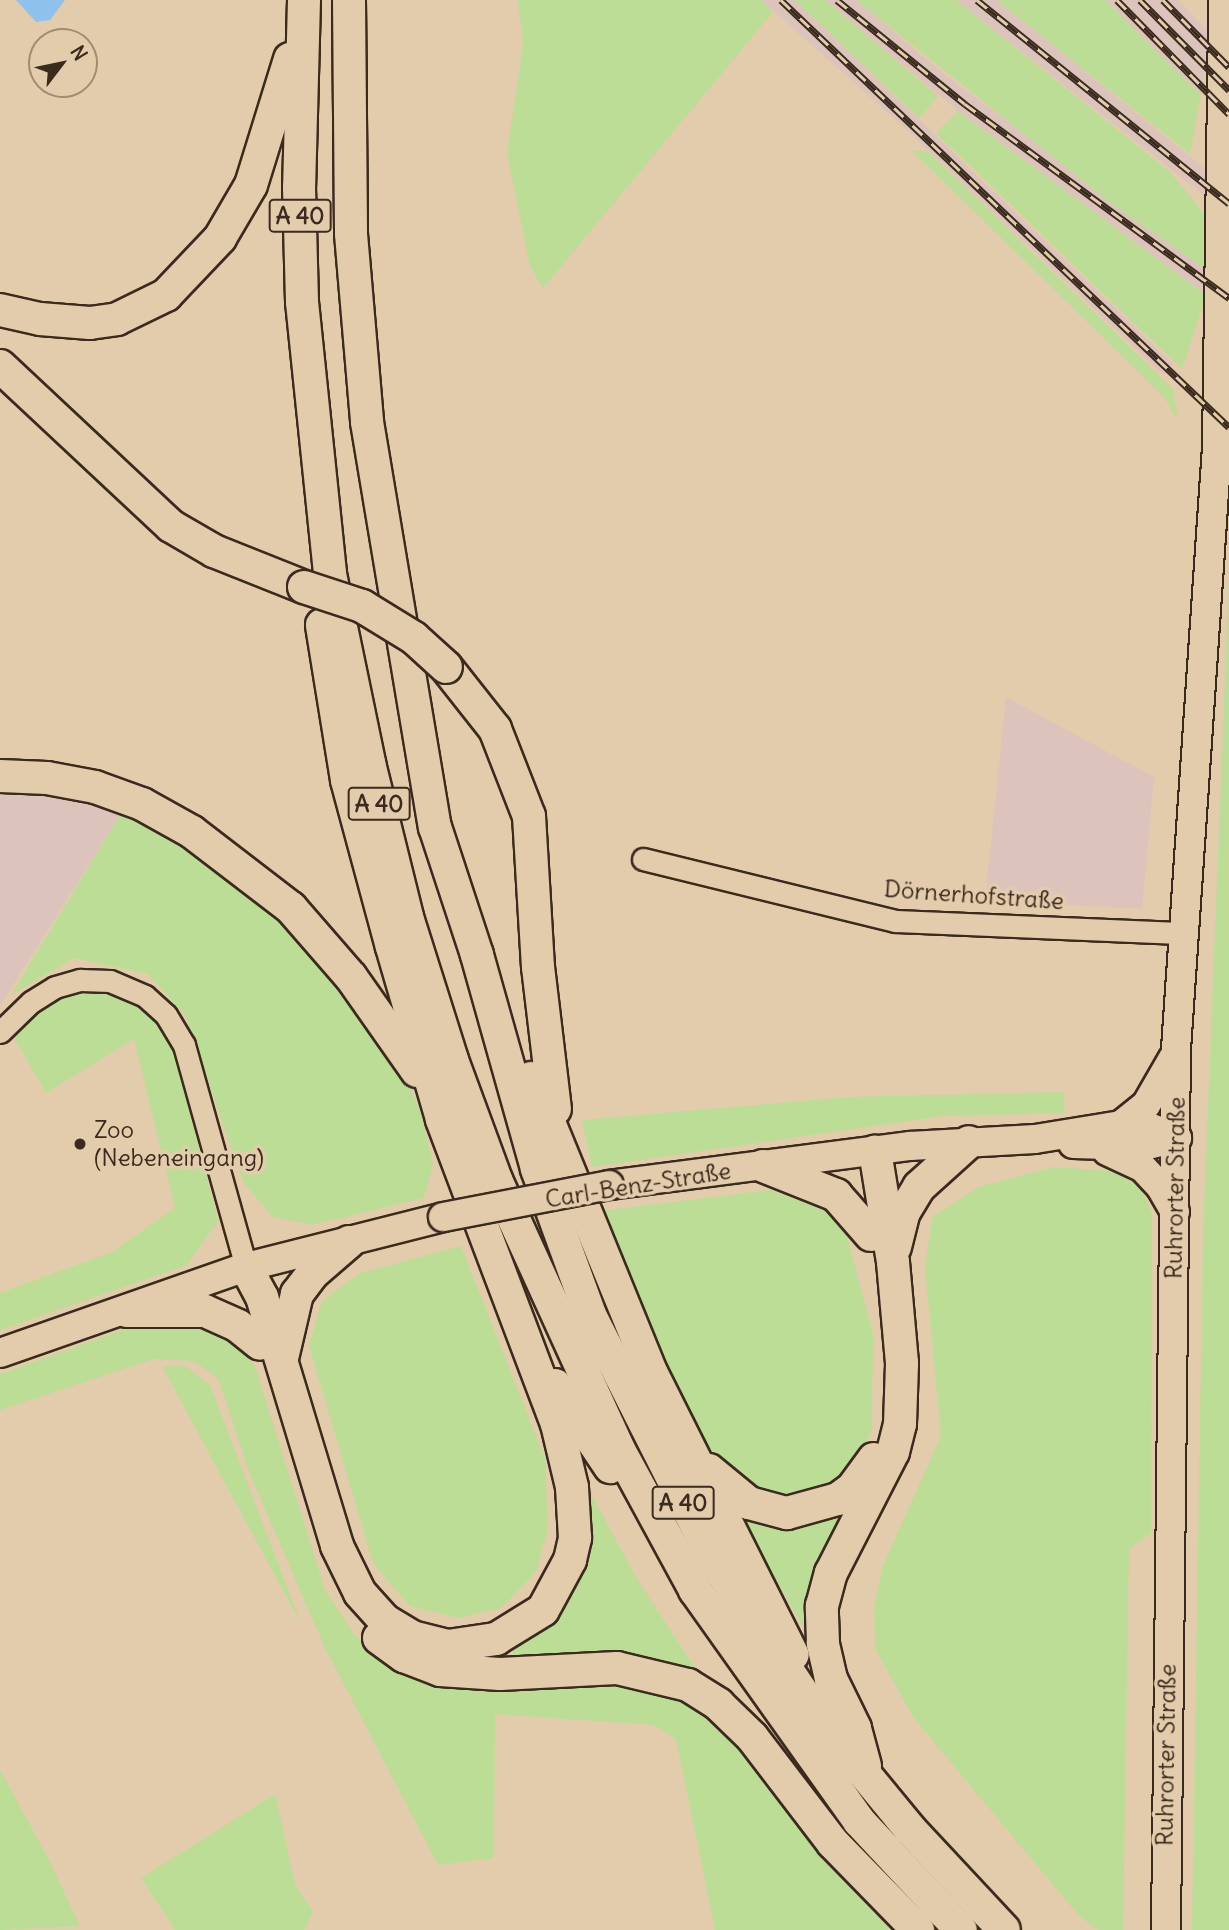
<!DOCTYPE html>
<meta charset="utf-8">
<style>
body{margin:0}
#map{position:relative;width:1229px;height:1930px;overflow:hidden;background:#e3ccac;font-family:Delius,sans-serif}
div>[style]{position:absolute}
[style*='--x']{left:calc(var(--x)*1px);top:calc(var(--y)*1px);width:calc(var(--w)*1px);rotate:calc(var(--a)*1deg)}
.built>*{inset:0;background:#dcc4bc}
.green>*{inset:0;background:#bbdd96}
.water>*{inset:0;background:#8ec1eb}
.roads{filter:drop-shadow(2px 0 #3b2a1e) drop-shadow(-2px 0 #3b2a1e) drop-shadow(0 2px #3b2a1e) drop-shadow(0 -2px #3b2a1e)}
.minor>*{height:21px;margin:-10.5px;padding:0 10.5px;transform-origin:10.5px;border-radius:10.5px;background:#e3ccac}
.major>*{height:28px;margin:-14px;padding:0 14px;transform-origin:14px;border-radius:14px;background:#e3ccac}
.highway>*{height:32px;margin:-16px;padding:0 16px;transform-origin:16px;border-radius:16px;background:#e3ccac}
.rail>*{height:7px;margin-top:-3.5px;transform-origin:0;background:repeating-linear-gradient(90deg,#e3ccac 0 13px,#3b2a1e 0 26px);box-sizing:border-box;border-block:2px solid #3b2a1e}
.bridges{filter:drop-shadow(2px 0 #3b2a1e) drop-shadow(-2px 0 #3b2a1e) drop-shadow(0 2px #3b2a1e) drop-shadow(0 -2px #3b2a1e)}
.major-bridge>*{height:28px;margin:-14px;padding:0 14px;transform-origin:14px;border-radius:14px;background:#e3ccac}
.highway-bridge>*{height:32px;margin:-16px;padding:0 16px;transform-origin:16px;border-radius:16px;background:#e3ccac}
.dots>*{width:19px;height:19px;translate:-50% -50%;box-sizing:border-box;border:4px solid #e3ccac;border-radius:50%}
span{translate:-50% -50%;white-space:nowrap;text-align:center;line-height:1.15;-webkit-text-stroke:7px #e3ccac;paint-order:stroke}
.shield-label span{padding:2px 5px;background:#e3ccac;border:2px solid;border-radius:5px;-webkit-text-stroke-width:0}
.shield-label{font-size:23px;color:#3b2a1e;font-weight:700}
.street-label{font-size:24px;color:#3b2a1e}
.poi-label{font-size:24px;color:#3b2a1e}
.left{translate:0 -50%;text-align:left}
.north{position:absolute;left:28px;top:28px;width:70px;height:70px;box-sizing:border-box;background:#e3ccac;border:2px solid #a08b73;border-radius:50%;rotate:58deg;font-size:19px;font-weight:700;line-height:28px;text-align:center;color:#3b2a1e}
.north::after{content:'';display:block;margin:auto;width:24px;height:32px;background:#3b2a1e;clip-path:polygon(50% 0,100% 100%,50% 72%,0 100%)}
</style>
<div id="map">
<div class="built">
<i style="clip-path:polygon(761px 0,795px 0,1173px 364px,1163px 375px,907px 130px)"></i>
<i style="clip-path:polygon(825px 0,856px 0,948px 77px,1207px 270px,1206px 295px,958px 111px)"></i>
<i style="clip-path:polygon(956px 0,997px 0,1208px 171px,1210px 200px)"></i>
<i style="clip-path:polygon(1105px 0,1178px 0,1209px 32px,1201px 95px)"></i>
<i style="clip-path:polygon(1006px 697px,1154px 777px,1142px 909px,985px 900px)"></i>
<i style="clip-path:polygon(49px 795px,122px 812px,0 1006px,0 796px)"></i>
</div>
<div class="green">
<i style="clip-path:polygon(518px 0,761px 0,773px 12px,543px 288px,530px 266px,507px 153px,523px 44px)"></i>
<i style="clip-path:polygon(795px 0,825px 0,938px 96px,919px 118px)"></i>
<i style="clip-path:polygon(856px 0,956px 0,1169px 171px,1209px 220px,1207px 270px,1112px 204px)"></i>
<i style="clip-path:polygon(997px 0,1105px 0,1201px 95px,1190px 154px)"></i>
<i style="clip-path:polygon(958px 111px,1206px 295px,1182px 369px,936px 133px)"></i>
<i style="clip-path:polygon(912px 151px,928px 151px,1173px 389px,1178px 420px,1163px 396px)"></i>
<i style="clip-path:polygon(1229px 579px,1229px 1930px,1192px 1930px,1203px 1233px)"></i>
<i style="clip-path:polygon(122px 812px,245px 887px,313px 951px,388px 1051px,419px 1106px,433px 1164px,424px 1198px,312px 1225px,273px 1217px,243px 1182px,185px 1015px,148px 974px,74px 958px,11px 995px)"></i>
<i style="clip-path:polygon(81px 989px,115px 991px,152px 1016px,175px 1051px,218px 1221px,187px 1265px,0 1330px,0 1293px,112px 1252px,175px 1208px,134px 1039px,46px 1093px,11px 1032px,46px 1001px)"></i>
<i style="clip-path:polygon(1063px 1092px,1065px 1113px,944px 1116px,592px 1167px,582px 1120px,847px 1097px)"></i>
<i style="clip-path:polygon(1052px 1167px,1117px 1171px,1142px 1191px,1152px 1213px,1151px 1533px,1129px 1549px,1123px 1930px,1099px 1930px,1080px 1917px,913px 1717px,875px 1648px,874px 1608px,882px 1568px,941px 1436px,925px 1267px,932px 1217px,979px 1187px)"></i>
<i style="clip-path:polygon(770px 1190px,824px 1210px,847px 1236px,873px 1334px,872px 1430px,849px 1473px,811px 1497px,766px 1495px,714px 1460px,666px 1374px,599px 1211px)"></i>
<i style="clip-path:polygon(461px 1246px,545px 1459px,548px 1528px,536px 1572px,501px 1608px,457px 1618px,410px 1606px,373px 1563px,309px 1346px,322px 1301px,360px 1273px)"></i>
<i style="clip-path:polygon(171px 1323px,210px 1325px,234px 1341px,255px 1366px,325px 1590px,354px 1634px,384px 1662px,441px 1686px,506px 1689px,620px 1680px,678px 1696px,738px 1744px,902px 1930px,715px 1930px,676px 1739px,654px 1725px,495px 1714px,494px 1858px,438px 1865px,325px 1648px,249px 1472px,218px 1378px,194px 1361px,154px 1359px,0 1410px,0 1374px,125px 1329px)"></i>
<i style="clip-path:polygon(162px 1366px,186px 1366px,210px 1385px,302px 1626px)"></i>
<i style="clip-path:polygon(582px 1477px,637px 1579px,707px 1686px,515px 1660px,512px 1644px,550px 1622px)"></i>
<i style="clip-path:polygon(852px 1499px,807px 1633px,729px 1501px)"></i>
<i style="clip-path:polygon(0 1770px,49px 1860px,80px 1926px,0 1930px)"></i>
<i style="clip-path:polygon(275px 1794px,295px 1884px,313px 1912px,304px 1930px,175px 1930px,141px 1878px)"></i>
</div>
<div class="water">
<i style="clip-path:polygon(16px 0,65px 0,50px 20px,36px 22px)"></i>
</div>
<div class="roads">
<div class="minor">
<i style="--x:643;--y:859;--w:260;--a:13.8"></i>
<i style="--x:895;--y:921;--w:286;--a:2.4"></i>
<i style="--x:0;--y:1032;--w:43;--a:-44.1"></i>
<i style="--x:31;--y:1002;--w:28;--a:-32"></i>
<i style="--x:55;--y:987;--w:26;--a:-16"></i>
<i style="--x:80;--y:980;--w:30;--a:2"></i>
<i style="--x:110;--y:981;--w:38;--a:23"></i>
<i style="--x:145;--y:996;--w:28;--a:42"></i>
<i style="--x:166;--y:1015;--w:35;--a:59"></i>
<i style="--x:184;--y:1045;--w:230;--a:74.4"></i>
</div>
<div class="major">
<i style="--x:1121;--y:1125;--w:32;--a:-39"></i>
<i style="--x:1146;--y:1105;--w:54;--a:-60.1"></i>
<i style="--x:1073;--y:1144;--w:70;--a:1.6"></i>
<i style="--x:1143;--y:1146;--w:35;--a:-13"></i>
<i style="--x:1107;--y:1151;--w:38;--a:25"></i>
<i style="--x:1142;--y:1167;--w:26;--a:47"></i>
<i style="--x:1160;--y:1186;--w:30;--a:60"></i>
<i style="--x:609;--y:1185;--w:304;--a:-7.4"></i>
<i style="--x:910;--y:1146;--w:125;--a:-3.2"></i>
<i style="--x:1035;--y:1139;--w:87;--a:-9.2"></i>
<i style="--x:1121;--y:1125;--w:28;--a:4"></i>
<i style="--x:1149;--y:1127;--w:30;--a:21"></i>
<i style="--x:0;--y:1353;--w:261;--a:-19.3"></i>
<i style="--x:246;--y:1267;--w:203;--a:-14.2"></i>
<i style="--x:1166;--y:1930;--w:881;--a:-89.35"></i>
<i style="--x:1176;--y:1049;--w:602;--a:-86.1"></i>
<i style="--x:1217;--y:448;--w:448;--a:-89.2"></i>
</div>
<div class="highway">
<i style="--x:304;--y:0;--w:187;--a:91.5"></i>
<i style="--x:299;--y:187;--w:115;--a:88.5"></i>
<i style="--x:302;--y:302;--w:273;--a:84.1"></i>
<i style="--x:330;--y:574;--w:193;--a:78.3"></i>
<i style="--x:369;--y:763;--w:159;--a:76.1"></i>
<i style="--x:407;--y:917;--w:150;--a:72.5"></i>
<i style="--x:452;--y:1060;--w:130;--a:69.8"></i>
<i style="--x:497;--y:1182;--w:292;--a:65.5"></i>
<i style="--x:618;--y:1448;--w:162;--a:61.5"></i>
<i style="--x:695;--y:1590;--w:283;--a:54.6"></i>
<i style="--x:859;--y:1821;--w:149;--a:46.9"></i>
<i style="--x:349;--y:0;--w:234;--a:89.5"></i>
<i style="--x:351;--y:234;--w:189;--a:85.1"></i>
<i style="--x:367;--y:422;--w:411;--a:80.5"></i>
<i style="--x:435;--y:827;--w:135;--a:71.8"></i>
<i style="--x:477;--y:955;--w:222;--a:74.3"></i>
<i style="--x:537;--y:1169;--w:155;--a:70"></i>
<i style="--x:590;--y:1315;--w:275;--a:63.2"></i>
<i style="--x:714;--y:1561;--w:194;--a:56.1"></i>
<i style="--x:822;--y:1722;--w:137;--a:50.6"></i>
<i style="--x:909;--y:1828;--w:139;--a:47"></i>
<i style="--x:0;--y:310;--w:41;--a:12.7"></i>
<i style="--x:40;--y:319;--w:50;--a:4.6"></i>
<i style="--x:90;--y:323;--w:27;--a:-8"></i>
<i style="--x:117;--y:319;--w:55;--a:-26.1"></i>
<i style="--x:166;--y:295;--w:79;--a:-46.5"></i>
<i style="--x:220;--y:238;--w:61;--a:-59.7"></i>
<i style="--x:251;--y:185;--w:132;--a:-72.8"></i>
<i style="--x:0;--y:366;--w:234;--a:43.1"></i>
<i style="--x:171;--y:526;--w:50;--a:30.2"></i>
<i style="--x:214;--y:551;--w:97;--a:21.8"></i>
<i style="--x:446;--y:667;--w:79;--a:51.7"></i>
<i style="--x:495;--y:729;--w:93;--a:68.7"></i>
<i style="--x:529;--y:816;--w:151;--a:86.6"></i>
<i style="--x:538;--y:967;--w:143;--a:83.2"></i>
<i style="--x:0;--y:776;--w:47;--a:2.4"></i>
<i style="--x:47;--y:778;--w:49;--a:10.6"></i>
<i style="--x:95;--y:787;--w:50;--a:19.9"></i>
<i style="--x:142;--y:804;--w:57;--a:29.2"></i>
<i style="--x:192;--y:832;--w:125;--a:37.5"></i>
<i style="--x:291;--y:908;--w:91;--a:49"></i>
<i style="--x:351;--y:977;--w:115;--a:54.9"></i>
<i style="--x:531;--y:1078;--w:320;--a:67.8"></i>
<i style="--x:652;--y:1374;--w:314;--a:63.4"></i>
<i style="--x:763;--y:1166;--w:79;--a:21.7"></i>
<i style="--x:836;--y:1195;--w:53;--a:48.8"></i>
<i style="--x:895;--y:1247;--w:36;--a:-76"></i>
<i style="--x:904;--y:1212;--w:29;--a:-59"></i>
<i style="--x:919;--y:1187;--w:67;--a:-42"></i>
<i style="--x:246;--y:1267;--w:34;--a:62"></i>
<i style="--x:262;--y:1297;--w:260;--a:73.2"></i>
<i style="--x:337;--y:1546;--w:52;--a:63.9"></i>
<i style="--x:360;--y:1593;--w:36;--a:48"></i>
<i style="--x:384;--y:1620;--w:33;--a:31"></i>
<i style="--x:412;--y:1637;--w:37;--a:14"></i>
<i style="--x:448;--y:1646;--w:49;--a:-8.3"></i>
<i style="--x:496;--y:1639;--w:55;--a:-31.7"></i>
<i style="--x:543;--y:1610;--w:57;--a:-61.6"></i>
<i style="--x:570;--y:1560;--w:23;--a:-77"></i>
<i style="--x:575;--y:1538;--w:51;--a:-93.4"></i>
<i style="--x:572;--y:1487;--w:65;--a:-103.4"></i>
<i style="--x:557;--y:1424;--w:326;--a:-110.7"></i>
<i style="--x:442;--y:1119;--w:179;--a:-106.2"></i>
<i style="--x:392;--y:947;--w:173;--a:-105.1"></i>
<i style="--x:347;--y:780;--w:157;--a:-99.2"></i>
<i style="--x:127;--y:1311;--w:78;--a:0"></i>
<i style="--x:205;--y:1311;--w:36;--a:24"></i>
<i style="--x:238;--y:1326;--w:28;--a:39"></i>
<i style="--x:283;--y:1354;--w:62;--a:-76.9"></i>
<i style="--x:297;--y:1294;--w:25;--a:-53"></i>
<i style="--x:312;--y:1274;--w:49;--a:-40.9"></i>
<i style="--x:555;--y:1385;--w:99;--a:56.1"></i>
<i style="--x:709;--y:1470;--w:52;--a:39.5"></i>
<i style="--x:749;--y:1503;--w:39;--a:15"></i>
<i style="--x:787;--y:1513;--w:53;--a:-15.4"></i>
<i style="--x:838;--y:1499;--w:17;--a:-36"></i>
<i style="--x:852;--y:1489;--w:37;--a:-54"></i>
<i style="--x:379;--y:1638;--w:31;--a:36"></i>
<i style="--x:404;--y:1656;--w:39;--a:21"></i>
<i style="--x:440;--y:1670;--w:60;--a:3.8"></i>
<i style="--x:500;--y:1674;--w:117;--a:-2.9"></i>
<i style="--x:617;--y:1668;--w:73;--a:13.5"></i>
<i style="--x:688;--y:1685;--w:36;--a:32"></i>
<i style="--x:718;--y:1704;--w:47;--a:44.1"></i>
<i style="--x:752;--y:1737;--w:133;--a:52.6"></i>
<i style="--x:833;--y:1843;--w:122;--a:45.7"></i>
<i style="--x:865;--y:1766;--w:39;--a:-105"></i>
<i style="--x:855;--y:1728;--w:55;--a:-116.1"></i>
<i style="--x:831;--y:1679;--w:37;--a:-103"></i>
<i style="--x:823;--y:1643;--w:37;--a:-92"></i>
<i style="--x:822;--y:1606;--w:34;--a:-75"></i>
<i style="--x:831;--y:1573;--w:136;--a:-62.9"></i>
<i style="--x:893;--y:1452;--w:29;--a:-76"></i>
<i style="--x:900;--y:1424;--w:61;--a:-88.1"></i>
<i style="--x:902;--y:1363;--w:101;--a:-95.1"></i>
<i style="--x:893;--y:1262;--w:112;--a:-99.2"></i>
</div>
</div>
<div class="rail">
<i style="--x:781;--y:0;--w:619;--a:43.63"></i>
<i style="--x:837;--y:0;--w:165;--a:39.1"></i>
<i style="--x:965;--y:104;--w:328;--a:36.3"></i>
<i style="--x:977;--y:0;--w:324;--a:38.9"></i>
<i style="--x:1117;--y:0;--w:160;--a:45.5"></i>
<i style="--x:1140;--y:0;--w:127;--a:45.3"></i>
<i style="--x:1163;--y:0;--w:94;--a:45.4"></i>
</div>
<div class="bridges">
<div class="major-bridge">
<i style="--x:443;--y:1217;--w:169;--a:-10.9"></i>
</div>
<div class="highway-bridge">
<i style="--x:304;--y:587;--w:61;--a:18.1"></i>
<i style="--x:362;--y:606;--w:61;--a:31.6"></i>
<i style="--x:414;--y:638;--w:43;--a:42.2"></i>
</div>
</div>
<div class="dots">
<i style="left:80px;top:1144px;background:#3b2a1e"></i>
</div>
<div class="shield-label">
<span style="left:300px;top:216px">A 40</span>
<span style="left:379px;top:804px">A 40</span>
<span style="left:683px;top:1503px">A 40</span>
</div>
<div class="street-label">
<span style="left:974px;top:895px;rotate:4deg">Dörnerhofstraße</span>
<span style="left:638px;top:1185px;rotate:-9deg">Carl-Benz-Straße</span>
<span style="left:1175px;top:1188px;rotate:-89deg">Ruhrorter Straße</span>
<span style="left:1166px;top:1755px;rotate:-89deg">Ruhrorter Straße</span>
</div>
<div class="poi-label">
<span class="left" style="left:94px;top:1144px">Zoo<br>(Nebeneingang)</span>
</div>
<div class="north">N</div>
</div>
